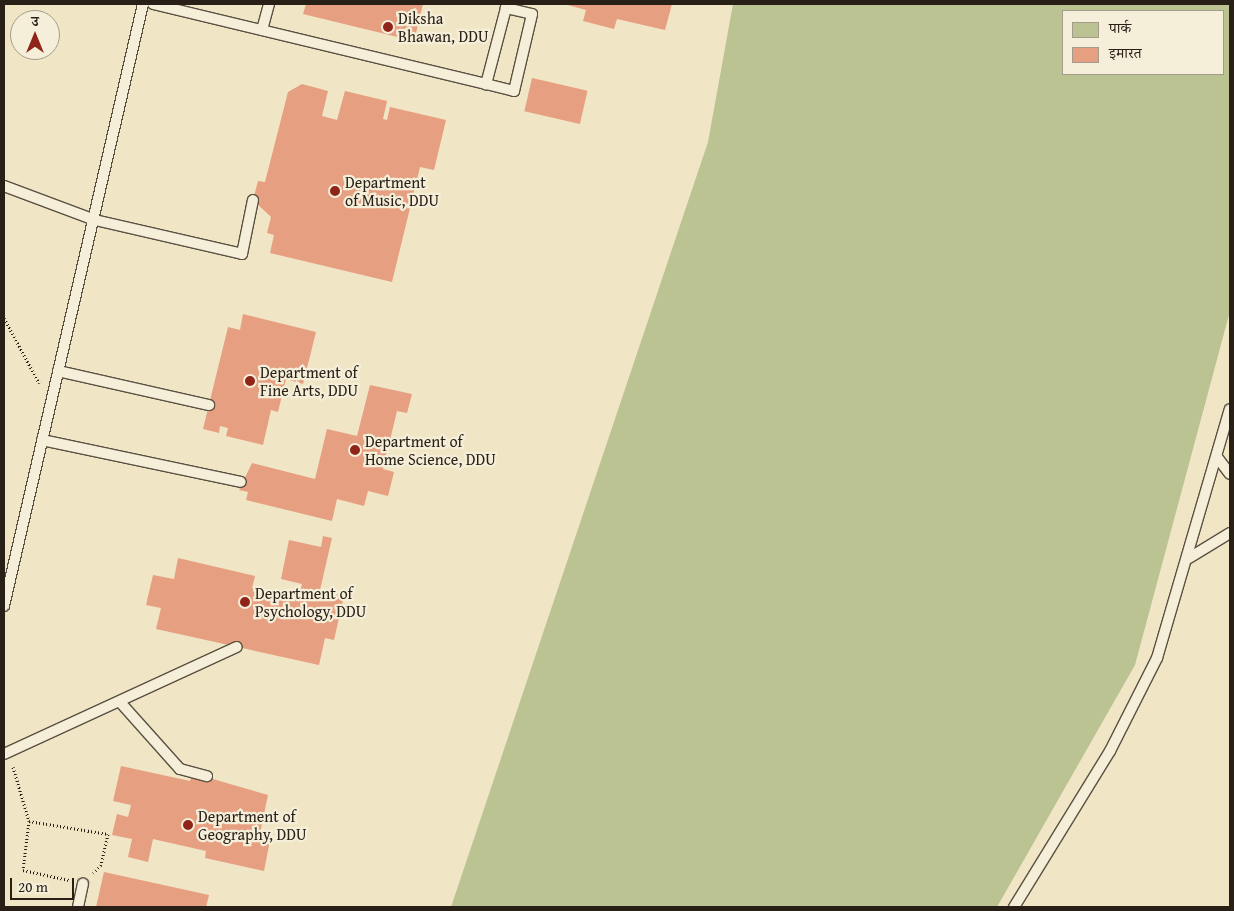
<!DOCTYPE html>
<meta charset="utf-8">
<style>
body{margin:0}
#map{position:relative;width:1234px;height:911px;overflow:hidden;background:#f0e5c4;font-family:"Gentium Book Plus","Noto Serif Devanagari",serif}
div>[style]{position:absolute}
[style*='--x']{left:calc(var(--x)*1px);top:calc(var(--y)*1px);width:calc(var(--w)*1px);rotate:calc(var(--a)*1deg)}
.green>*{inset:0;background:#bcc392}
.building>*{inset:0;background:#e69f80;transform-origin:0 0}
.path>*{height:3px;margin-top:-1.5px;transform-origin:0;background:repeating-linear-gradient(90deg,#281f17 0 1px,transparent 0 3.5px)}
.roads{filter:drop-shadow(1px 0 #5a5042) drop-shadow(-1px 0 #5a5042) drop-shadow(0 1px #5a5042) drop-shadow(0 -1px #5a5042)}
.service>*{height:10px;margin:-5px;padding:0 5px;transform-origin:5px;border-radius:5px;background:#f5eed9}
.dots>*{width:14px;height:14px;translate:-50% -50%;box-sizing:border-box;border:2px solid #f5eed9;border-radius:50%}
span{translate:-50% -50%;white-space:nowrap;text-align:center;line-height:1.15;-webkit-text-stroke:4.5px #f5eed9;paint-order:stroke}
.poi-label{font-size:16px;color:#281f17}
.left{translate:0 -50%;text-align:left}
.frame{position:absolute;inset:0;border:5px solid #281f17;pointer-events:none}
.legend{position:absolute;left:1062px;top:10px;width:162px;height:65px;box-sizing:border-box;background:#f5eed9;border:1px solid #a39b8b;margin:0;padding:6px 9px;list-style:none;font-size:15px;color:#281f17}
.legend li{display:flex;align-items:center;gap:10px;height:25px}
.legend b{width:25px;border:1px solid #a39b8b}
.north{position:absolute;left:10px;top:10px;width:50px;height:50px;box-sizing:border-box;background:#f5eed9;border:1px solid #a39b8b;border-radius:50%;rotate:0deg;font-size:14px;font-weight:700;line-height:20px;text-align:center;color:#281f17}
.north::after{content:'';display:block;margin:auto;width:18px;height:22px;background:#8f2418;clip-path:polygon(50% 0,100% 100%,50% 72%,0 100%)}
.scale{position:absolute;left:10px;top:878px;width:64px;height:22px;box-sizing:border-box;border:2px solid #281f17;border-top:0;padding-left:6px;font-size:15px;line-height:18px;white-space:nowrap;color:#281f17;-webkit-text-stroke:4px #f5eed9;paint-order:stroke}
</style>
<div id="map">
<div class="green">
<i style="clip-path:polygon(evenodd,733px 4px,1230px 4px,1230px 311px,1135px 665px,997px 907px,451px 907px,708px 142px,733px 4px,1063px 11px,1223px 11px,1223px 74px,1063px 74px,1063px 11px)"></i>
</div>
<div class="building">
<i style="clip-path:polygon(306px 4px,423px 4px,414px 41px,303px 14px)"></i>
<i style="clip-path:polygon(564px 4px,672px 4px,665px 30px,617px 19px,614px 29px,583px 21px,586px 10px)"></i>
<i style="left:532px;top:78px;width:57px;height:34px;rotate:13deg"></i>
<i style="clip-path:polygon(302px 84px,328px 91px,322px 116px,337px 120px,345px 91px,387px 101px,383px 119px,387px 120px,390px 107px,446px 120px,434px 170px,420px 167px,392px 282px,270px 253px,274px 235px,267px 233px,271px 217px,253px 200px,258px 181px,265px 182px,288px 92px)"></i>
<i style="clip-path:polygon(243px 314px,316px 332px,303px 384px,286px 379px,278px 412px,271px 410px,263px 445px,226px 436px,228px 428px,220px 426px,219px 433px,203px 429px,228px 327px,240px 330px)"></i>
<i style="clip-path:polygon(370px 385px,412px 394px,407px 413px,397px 411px,383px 469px,394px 472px,388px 496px,368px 491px,364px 506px,337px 499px,332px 521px,246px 500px,248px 492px,239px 490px,252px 463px,315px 479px,327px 429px,357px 436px)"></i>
<i style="clip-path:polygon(323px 536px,332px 538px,320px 590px,344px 596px,334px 640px,325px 638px,319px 665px,156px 629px,161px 608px,146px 605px,153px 575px,174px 579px,178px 558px,255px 576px,252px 588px,299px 598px,302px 584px,281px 579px,289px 540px,321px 547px)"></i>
<i style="clip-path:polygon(121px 766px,190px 781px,192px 773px,268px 795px,260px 833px,271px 835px,264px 871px,205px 858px,206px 851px,153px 839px,148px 862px,128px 857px,132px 839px,112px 835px,117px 814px,128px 817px,131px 805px,113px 801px)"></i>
<i style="clip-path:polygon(104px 872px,209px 895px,206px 907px,96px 907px)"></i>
</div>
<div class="path">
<i style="--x:4;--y:318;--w:74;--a:61.7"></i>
<i style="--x:13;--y:767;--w:56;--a:73.5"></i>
<i style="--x:29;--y:821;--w:49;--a:97"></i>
<i style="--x:23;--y:870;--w:47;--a:12.3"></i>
<i style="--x:29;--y:821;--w:80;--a:9.3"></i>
<i style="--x:108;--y:834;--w:32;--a:103"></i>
<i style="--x:101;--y:865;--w:11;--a:135"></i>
</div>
<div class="roads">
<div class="service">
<i style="--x:153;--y:4;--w:342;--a:13.5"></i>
<i style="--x:486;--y:84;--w:29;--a:14"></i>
<i style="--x:514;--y:91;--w:79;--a:-76.8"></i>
<i style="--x:532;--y:14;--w:27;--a:-167"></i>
<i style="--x:506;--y:8;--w:79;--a:104.7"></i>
<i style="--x:262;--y:30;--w:27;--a:-75"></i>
<i style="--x:4;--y:186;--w:97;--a:20.5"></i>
<i style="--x:95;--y:220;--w:151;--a:13"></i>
<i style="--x:242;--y:254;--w:55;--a:-78.5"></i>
<i style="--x:58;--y:371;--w:155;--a:12.7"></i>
<i style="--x:42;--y:440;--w:203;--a:11.9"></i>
<i style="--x:1217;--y:457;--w:21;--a:53"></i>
<i style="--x:1189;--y:558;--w:48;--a:-31.4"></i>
<i style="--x:4;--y:606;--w:618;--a:-77"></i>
<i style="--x:120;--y:702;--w:90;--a:48.2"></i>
<i style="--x:180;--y:769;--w:28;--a:15"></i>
<i style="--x:4;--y:754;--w:256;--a:-24.7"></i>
<i style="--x:78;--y:907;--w:24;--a:-78"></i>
<i style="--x:1014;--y:907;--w:183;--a:-58.4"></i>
<i style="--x:1110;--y:751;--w:104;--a:-63.2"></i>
<i style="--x:1157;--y:658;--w:259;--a:-73.7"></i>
</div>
</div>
<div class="dots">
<i style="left:388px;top:27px;background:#8f2418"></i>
<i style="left:335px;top:191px;background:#8f2418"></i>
<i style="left:250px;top:381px;background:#8f2418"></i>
<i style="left:355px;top:450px;background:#8f2418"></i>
<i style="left:245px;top:602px;background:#8f2418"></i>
<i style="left:188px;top:825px;background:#8f2418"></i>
</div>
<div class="poi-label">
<span class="left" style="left:398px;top:27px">Diksha<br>Bhawan, DDU</span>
<span class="left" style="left:345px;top:191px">Department<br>of Music, DDU</span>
<span class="left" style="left:260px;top:381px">Department of<br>Fine Arts, DDU</span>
<span class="left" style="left:365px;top:450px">Department of<br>Home Science, DDU</span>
<span class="left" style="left:255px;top:602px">Department of<br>Psychology, DDU</span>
<span class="left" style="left:198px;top:825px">Department of<br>Geography, DDU</span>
</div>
<div class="frame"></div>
<ul class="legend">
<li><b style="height:14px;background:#bcc392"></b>पार्क</li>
<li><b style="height:14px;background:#e69f80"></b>इमारत</li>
</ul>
<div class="north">उ</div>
<div class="scale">20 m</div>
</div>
